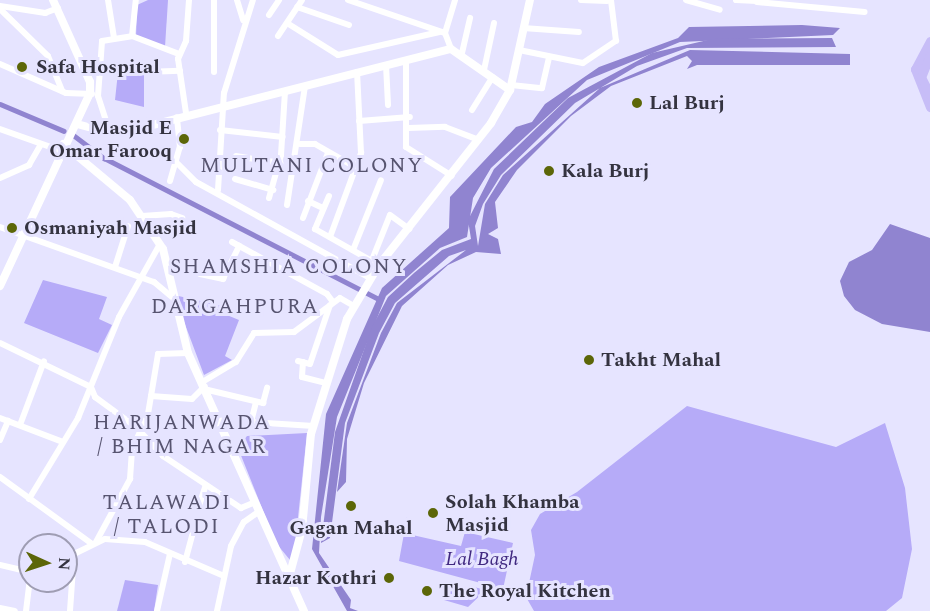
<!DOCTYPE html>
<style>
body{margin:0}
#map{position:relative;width:930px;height:611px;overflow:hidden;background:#e6e4ff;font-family:Spectral,serif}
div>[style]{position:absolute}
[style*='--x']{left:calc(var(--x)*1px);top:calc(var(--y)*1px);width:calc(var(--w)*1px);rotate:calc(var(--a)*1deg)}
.green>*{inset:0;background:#b6abf8}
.water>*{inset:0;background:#9084d0}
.canal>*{height:5px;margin:-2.5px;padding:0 2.5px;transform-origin:2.5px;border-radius:2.5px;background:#9084d0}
.street>*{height:6px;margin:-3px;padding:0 3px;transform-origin:3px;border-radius:3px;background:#fff}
.secondary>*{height:8px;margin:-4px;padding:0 4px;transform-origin:4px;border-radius:4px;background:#fff}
.primary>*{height:9px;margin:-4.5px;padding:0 4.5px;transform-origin:4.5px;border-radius:4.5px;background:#c7bdf7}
.dots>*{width:16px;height:16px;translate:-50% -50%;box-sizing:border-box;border:3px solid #e6e4ff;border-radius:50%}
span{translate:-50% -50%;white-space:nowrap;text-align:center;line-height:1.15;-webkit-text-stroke:6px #e6e4ff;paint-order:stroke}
.poi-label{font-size:20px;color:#343340;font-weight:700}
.left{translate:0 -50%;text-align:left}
.right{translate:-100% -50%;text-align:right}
.park-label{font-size:20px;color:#412981;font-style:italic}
.neighbourhood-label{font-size:21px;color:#575470;letter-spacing:1.5px}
.north{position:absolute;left:18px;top:533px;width:60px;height:60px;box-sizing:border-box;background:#e6e4ff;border:2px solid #9f9db3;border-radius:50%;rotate:93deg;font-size:16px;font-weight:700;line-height:24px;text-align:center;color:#343340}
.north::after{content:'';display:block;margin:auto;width:21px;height:27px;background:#5c6608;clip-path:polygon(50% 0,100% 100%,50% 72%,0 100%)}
</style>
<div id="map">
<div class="green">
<i style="clip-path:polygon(148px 0,168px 0,165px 47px,136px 37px,137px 5px)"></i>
<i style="clip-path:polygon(129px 63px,144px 63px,144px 107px,115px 100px,118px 72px,126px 72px)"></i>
<i style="clip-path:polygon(43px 280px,107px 297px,99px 319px,112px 325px,98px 353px,24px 323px)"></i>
<i style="clip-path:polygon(174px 295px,223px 306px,222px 313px,239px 320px,225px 356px,232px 360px,204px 375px)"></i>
<i style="clip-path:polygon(687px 406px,836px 447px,885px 423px,905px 488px,912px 549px,902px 598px,886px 611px,534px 611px,526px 597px,535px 555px,531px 530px,540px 514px,577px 492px)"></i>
<i style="clip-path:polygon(307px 433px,295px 546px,290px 560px,276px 543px,238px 448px,247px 436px)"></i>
<i style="clip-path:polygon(407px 517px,408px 534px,461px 546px,465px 532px,513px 543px,503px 589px,399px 561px)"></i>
<i style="clip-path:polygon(125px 580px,158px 585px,154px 611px,117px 611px)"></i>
<i style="clip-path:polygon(452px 587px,473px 591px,474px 587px,486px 590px,468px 607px,444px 600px)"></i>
</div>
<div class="water">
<i style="clip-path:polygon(802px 25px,840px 28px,833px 35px,680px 42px,587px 80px,491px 168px,473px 198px,467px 237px,440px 248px,386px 296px,337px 417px,321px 517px,319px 553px,351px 600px,350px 608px,358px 611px,347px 611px,312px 549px,326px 414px,382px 288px,449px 228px,450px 197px,516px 127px,532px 122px,545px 104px,599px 67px,678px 38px,689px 27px)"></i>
<i style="clip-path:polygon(832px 38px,836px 47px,687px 48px,637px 66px,575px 103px,501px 175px,483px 204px,475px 226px,478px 246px,485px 204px,503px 175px,600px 88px,690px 50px,850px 54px,850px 65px,697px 65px,687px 69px,692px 61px,687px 56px,611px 86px,571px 116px,517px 170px,495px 202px,498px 228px,488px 234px,498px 239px,501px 254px,476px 252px,448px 265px,402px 306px,364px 383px,347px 439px,346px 482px,337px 492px,347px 423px,381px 333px,397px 303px,466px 250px,449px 256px,395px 303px,379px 333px,345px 423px,330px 538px,321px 543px,335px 432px,372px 327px,388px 297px,414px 273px,442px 250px,471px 239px,468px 220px,494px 169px,568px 98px,652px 53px,712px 39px)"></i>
<i style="clip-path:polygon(890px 224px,930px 238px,930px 332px,882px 324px,855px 310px,844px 296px,840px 281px,849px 262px,872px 250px)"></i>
</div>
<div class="canal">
<i style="--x:0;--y:104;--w:69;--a:22.9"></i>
<i style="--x:73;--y:135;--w:39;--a:37"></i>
<i style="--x:104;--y:158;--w:308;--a:27.2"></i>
</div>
<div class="street">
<i style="--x:108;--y:0;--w:37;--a:81"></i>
<i style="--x:237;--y:0;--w:21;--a:73"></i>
<i style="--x:348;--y:0;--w:102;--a:18.8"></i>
<i style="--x:445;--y:33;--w:17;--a:69"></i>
<i style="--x:581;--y:0;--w:26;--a:2"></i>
<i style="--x:686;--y:0;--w:35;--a:16"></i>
<i style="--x:736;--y:0;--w:21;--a:3"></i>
<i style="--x:757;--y:2;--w:108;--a:5.3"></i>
<i style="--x:0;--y:6;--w:46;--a:8.8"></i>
<i style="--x:45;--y:13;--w:14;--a:-21"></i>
<i style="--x:297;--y:7;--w:55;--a:19.1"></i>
<i style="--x:0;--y:9;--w:67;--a:44.4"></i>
<i style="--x:48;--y:56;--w:38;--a:68"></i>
<i style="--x:269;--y:15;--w:18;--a:-56"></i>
<i style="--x:287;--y:23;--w:60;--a:32.1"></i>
<i style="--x:338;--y:55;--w:104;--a:-12.8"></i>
<i style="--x:523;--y:28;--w:56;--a:4.1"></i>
<i style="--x:445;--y:33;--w:34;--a:-73"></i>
<i style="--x:132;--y:36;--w:36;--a:-84"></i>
<i style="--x:278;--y:36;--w:43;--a:-56.3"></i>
<i style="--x:519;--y:50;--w:65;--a:11.5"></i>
<i style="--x:583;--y:63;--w:40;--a:-34"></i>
<i style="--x:616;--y:41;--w:41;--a:-97"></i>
<i style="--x:462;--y:53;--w:36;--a:-77"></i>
<i style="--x:406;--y:60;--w:87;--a:90"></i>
<i style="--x:406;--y:147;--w:54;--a:32.2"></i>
<i style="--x:0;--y:64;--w:72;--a:23.7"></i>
<i style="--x:66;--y:93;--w:26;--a:2"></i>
<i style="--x:386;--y:65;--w:40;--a:87.1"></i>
<i style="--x:484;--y:70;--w:48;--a:-78"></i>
<i style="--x:145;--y:72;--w:35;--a:-2"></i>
<i style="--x:214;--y:72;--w:72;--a:-90"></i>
<i style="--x:511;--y:85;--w:31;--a:6"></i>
<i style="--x:542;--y:88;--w:31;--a:-77"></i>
<i style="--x:472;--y:110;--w:39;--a:-58"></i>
<i style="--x:186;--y:113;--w:55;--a:-98.4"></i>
<i style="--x:178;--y:59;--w:20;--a:-66"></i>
<i style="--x:186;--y:41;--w:41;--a:-85.8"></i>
<i style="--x:359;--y:121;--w:51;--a:-4.5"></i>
<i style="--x:409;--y:128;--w:36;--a:-2"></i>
<i style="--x:445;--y:127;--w:36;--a:21"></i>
<i style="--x:0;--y:129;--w:63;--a:19.6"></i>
<i style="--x:220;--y:130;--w:63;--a:6.3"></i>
<i style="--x:110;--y:133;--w:39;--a:-108"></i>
<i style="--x:98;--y:96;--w:55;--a:-85.8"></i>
<i style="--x:102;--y:41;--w:30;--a:-9"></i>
<i style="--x:132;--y:36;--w:50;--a:21"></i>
<i style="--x:300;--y:144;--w:15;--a:0"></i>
<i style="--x:315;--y:144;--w:46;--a:29.9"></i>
<i style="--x:236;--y:156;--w:45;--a:9"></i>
<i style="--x:177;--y:163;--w:27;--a:45"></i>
<i style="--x:196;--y:182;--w:199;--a:28.9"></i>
<i style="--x:0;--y:178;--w:32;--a:-24"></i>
<i style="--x:29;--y:165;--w:24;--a:-60"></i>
<i style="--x:235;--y:179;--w:40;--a:16"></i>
<i style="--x:170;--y:181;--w:35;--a:-74"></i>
<i style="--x:180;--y:147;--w:30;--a:-96"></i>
<i style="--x:218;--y:190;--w:97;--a:-86.5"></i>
<i style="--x:224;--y:93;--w:97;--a:-72.7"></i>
<i style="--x:329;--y:196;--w:36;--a:113"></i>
<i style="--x:315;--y:229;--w:73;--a:29.4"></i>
<i style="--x:269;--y:198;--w:45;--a:-74.4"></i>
<i style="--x:281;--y:155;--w:64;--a:-86.4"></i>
<i style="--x:308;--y:201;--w:17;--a:25"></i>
<i style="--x:287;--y:205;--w:120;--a:-81.4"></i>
<i style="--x:142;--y:216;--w:29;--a:-4"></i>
<i style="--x:171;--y:214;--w:12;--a:20"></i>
<i style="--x:303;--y:218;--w:70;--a:-69"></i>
<i style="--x:0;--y:227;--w:164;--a:19.7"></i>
<i style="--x:154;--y:282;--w:23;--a:40"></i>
<i style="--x:330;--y:237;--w:90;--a:-69.7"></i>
<i style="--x:361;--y:153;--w:81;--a:-92.8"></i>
<i style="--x:232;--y:242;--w:108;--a:28.7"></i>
<i style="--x:327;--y:294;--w:10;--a:53"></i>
<i style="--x:353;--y:250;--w:75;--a:-68.2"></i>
<i style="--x:372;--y:260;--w:48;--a:-68.2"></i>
<i style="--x:390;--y:215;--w:24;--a:36"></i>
<i style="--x:115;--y:267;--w:43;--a:-72.4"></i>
<i style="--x:200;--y:274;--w:24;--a:12"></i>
<i style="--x:223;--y:279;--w:37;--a:-64"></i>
<i style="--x:0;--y:343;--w:101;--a:25.8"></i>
<i style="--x:91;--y:387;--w:11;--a:68"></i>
<i style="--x:95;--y:397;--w:51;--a:36.2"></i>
<i style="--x:136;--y:427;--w:40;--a:47"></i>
<i style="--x:163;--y:456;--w:94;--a:33.7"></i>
<i style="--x:241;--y:508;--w:13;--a:-23"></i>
<i style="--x:298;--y:361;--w:12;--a:14"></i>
<i style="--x:310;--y:364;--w:62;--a:-71.3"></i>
<i style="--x:303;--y:362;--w:15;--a:94"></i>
<i style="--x:302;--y:377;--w:25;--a:14"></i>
<i style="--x:204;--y:381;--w:37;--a:-31"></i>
<i style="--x:236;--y:362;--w:34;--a:-58"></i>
<i style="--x:254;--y:333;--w:40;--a:-1.4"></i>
<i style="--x:294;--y:332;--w:57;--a:-36.5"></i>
<i style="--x:340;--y:298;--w:16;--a:30"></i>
<i style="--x:208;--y:390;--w:57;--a:13.3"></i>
<i style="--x:263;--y:403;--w:16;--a:-75"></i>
<i style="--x:151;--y:396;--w:41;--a:4.2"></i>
<i style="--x:192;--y:399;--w:18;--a:-45"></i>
<i style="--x:256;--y:402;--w:21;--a:104"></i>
<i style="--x:251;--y:422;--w:63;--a:3.6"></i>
<i style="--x:0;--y:418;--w:67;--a:20.9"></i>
<i style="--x:20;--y:425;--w:68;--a:-69.4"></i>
<i style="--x:0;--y:440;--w:21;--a:-67"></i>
<i style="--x:0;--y:477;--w:112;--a:36"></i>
<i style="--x:29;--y:499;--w:95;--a:-58.8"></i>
<i style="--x:78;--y:418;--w:109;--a:-67.9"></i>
<i style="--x:119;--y:317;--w:84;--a:-60.7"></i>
<i style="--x:198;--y:509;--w:25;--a:-72"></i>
<i style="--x:96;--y:542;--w:72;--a:-61.6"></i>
<i style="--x:130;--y:479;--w:30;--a:-86"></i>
<i style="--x:132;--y:449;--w:38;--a:-65"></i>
<i style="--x:148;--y:414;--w:61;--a:-80.5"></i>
<i style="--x:158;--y:354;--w:30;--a:-2"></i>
<i style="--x:185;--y:562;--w:30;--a:-75"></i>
<i style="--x:0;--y:565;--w:31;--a:13"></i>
<i style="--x:0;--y:608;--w:15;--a:11"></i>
<i style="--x:26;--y:611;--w:31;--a:-83"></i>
<i style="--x:70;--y:611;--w:57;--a:-86"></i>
<i style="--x:74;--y:554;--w:34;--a:-26"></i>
<i style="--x:105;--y:539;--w:40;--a:4.3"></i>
<i style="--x:145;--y:542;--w:86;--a:23.3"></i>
<i style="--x:157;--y:611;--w:58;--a:-77.2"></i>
<i style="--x:217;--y:611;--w:66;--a:-77.8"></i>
<i style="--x:231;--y:546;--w:27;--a:-62"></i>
<i style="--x:244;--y:522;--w:16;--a:-35"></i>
</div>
<div class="secondary">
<i style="--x:77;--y:124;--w:34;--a:15"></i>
<i style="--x:110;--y:133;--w:23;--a:-7"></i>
<i style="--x:133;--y:130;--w:328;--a:-14.3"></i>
<i style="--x:451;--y:49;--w:72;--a:34.8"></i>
<i style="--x:63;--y:144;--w:87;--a:39.9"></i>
<i style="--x:130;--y:200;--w:59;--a:56"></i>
<i style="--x:163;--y:249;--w:107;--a:76.5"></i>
<i style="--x:188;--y:353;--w:283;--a:65.8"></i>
<i style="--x:0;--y:286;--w:213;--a:-65"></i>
<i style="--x:90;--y:93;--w:11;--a:-90"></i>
<i style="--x:90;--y:82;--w:90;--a:-114.3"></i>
<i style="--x:288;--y:581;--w:54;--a:-74.9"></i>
<i style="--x:302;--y:529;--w:95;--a:-84.6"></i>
<i style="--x:311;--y:434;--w:121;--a:-72.6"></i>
<i style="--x:347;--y:319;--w:63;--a:-59.3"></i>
<i style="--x:379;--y:265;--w:181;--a:-51.7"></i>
<i style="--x:491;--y:123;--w:38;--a:-60"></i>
<i style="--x:510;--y:90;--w:92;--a:-77.5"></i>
</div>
<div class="primary">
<i style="--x:930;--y:41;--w:32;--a:118"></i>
<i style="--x:915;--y:69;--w:41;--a:68.5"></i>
<i style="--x:930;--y:55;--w:24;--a:112"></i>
<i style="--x:921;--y:77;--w:20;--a:63"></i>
</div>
<div class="dots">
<i style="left:22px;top:67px;background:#5c6608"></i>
<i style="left:637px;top:103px;background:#5c6608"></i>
<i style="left:184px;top:139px;background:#5c6608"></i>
<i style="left:549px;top:171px;background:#5c6608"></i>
<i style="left:12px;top:228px;background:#5c6608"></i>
<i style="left:589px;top:360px;background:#5c6608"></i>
<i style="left:351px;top:506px;background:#5c6608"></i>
<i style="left:433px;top:513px;background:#5c6608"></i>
<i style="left:389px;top:578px;background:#5c6608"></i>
<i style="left:427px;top:591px;background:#5c6608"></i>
</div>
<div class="poi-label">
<span class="left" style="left:36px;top:67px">Safa Hospital</span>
<span class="left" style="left:649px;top:103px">Lal Burj</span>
<span class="right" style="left:172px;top:140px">Masjid E<br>Omar Farooq</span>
<span class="left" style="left:561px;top:171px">Kala Burj</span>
<span class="left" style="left:24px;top:228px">Osmaniyah Masjid</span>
<span class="left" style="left:601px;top:360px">Takht Mahal</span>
<span class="left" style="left:445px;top:514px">Solah Khamba<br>Masjid</span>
<span style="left:351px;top:528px">Gagan Mahal</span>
<span class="right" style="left:377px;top:578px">Hazar Kothri</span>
<span class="left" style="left:439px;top:591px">The Royal Kitchen</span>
</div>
<div class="park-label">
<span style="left:482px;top:559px">Lal Bagh</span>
</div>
<div class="neighbourhood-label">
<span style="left:312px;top:166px">MULTANI COLONY</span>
<span style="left:289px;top:267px">SHAMSHIA COLONY</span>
<span style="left:235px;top:307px">DARGAHPURA</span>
<span style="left:182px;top:435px">HARIJANWADA<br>/ BHIM NAGAR</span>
<span style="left:167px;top:515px">TALAWADI<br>/ TALODI</span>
</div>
<div class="north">N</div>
</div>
